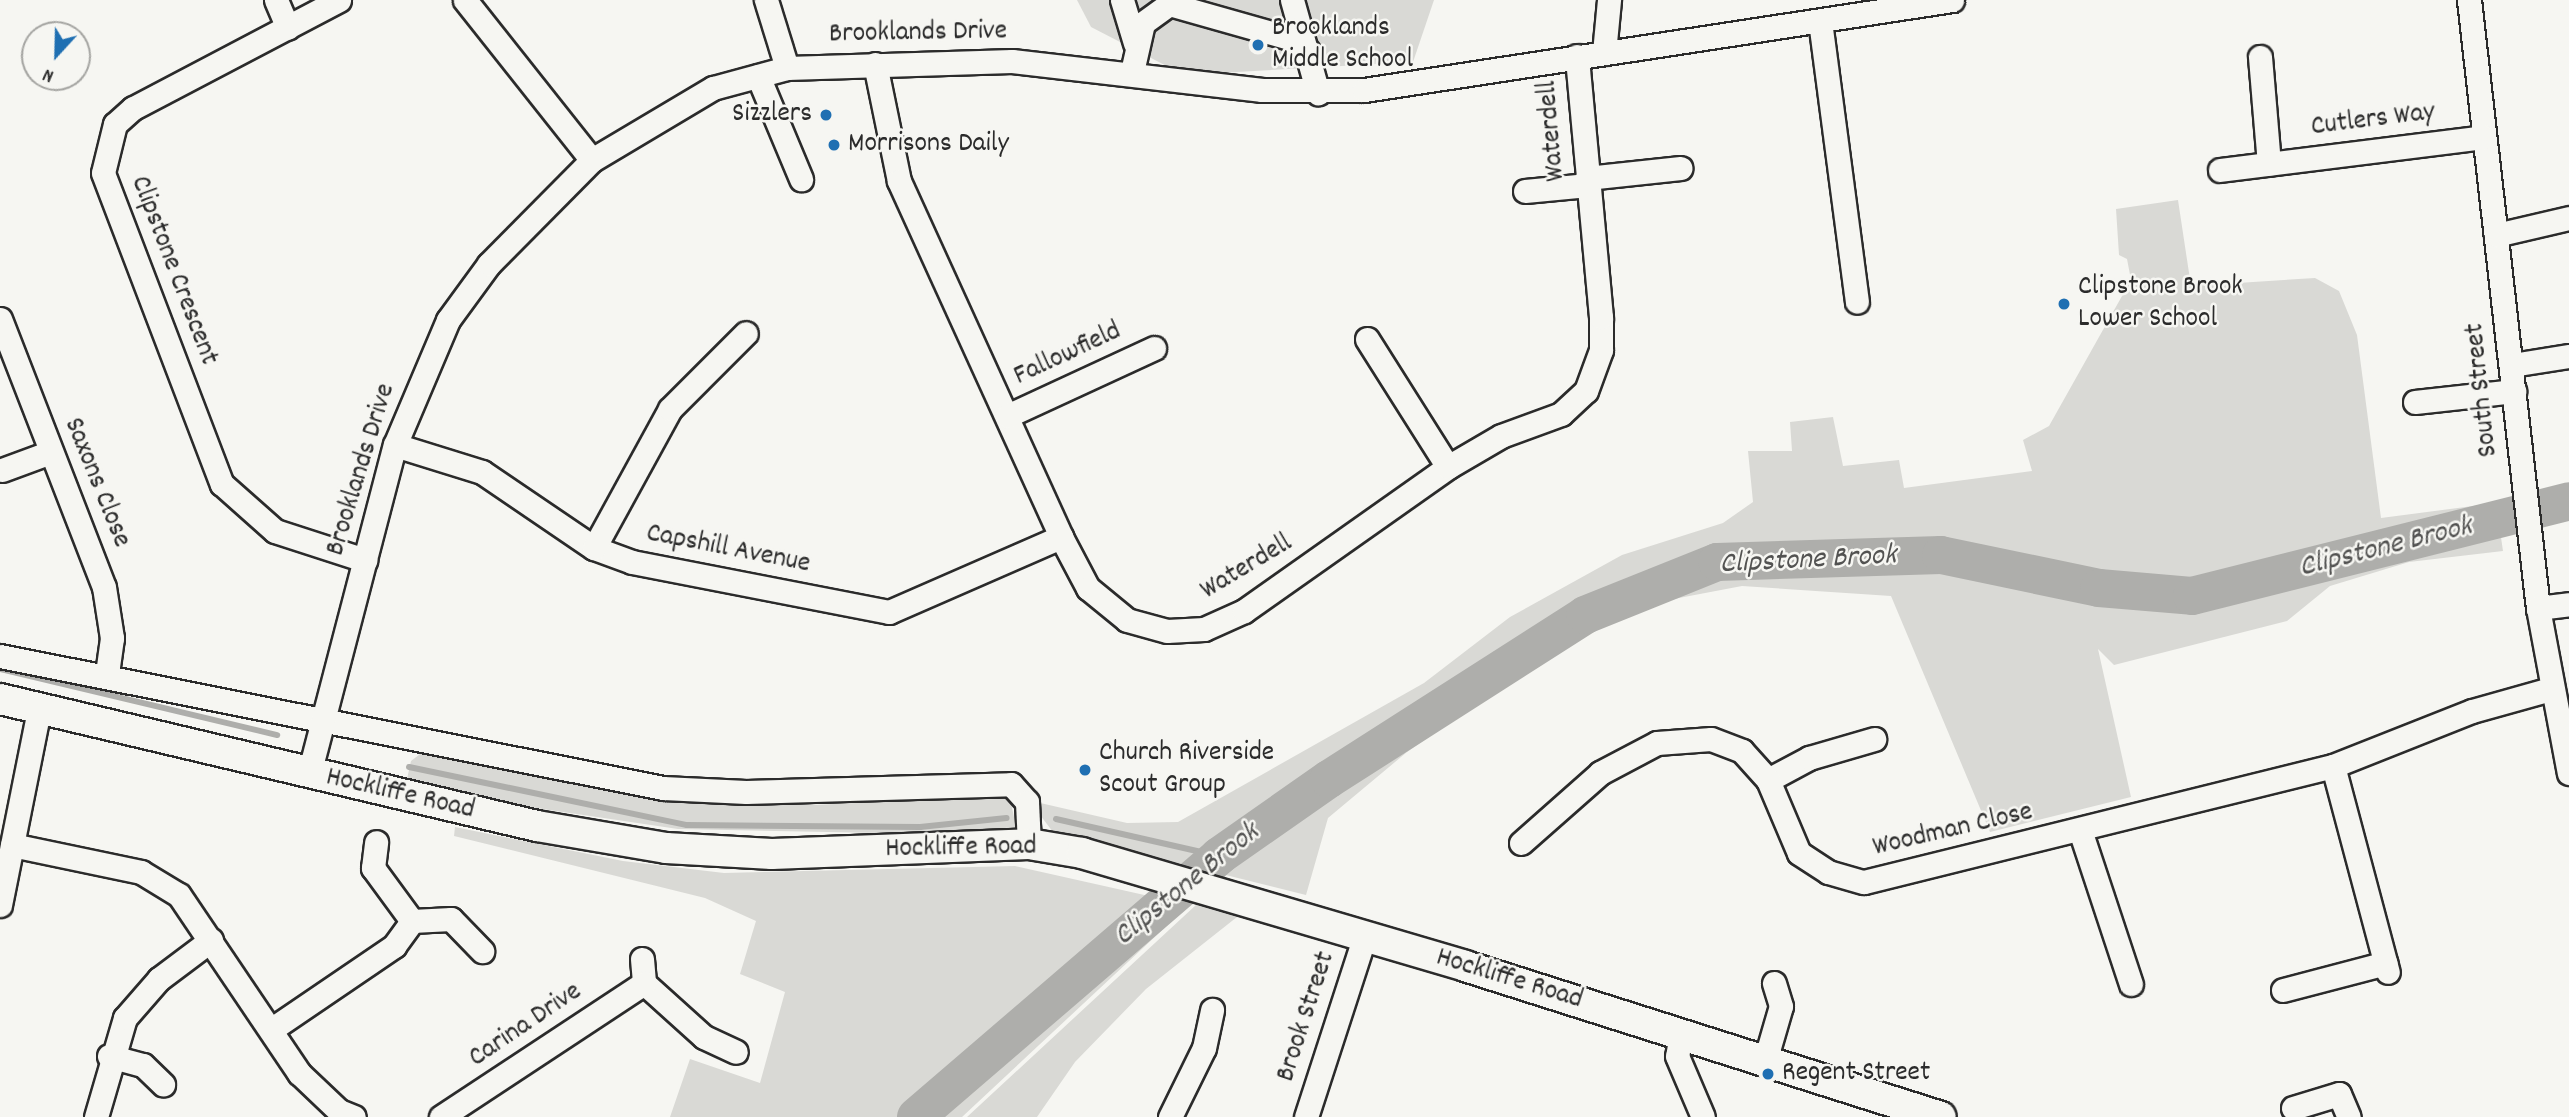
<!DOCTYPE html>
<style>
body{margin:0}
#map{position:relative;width:2569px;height:1117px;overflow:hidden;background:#f6f6f2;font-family:Dekko,sans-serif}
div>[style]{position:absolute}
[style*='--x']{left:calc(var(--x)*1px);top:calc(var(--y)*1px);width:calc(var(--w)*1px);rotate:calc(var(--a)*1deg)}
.green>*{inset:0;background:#d9d9d5}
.stream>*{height:6px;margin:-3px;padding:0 3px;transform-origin:3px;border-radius:3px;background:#aeaeab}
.river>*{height:38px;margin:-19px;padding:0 19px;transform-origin:19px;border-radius:19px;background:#aeaeab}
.roads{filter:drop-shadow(2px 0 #2b2b2b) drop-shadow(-2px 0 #2b2b2b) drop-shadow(0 2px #2b2b2b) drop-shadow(0 -2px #2b2b2b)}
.minor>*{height:23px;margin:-11.5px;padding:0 11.5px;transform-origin:11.5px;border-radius:11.5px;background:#f6f6f2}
.major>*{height:30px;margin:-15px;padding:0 15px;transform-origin:15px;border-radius:15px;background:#f6f6f2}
.dots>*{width:19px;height:19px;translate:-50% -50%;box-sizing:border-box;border:4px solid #f6f6f2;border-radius:50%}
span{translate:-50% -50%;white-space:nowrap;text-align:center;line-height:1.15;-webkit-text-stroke:5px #f6f6f2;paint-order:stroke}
.poi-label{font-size:28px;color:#2b2b2b}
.left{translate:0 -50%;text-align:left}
.right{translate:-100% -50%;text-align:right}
.street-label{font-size:28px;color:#2b2b2b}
.water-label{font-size:30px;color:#525251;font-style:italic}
.north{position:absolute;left:21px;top:21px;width:70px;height:70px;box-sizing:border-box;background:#f6f6f2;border:2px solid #a5a5a2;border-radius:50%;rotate:202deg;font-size:19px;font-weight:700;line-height:28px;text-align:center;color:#2b2b2b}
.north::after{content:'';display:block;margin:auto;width:24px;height:32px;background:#1f6fb2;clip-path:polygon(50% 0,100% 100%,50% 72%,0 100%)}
</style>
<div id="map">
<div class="green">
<i style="clip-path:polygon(1077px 0,1434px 0,1413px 62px,1184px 75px,1091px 27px)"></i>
<i style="clip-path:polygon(2178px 200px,2191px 286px,2315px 278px,2339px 291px,2357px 335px,2381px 518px,2496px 503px,2503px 551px,2409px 562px,2330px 586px,2287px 621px,2114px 665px,2098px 649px,2131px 797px,1990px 832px,1891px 596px,1742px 586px,1642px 605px,1551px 653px,1407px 752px,1328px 818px,1306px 895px,1053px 832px,1037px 811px,1036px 802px,1127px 823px,1178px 822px,1424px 683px,1510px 617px,1622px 555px,1723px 523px,1753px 502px,1748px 451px,1792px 451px,1790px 422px,1833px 417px,1843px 466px,1899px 460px,1904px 488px,2032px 471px,2023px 440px,2049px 426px,2131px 280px,2127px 259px,2119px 255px,2116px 209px)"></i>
<i style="clip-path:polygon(424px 751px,671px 801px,813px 805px,996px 796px,1010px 798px,1016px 827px,934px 834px,678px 829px,536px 808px,407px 779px,411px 761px)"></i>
<i style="clip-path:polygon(455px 827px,623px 861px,724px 873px,1015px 866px,1189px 905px,962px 1117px,670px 1117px,690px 1059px,760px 1083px,785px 992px,740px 974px,756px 921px,705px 898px,454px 836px)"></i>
<i style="clip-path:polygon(1196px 905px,1237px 917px,1146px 989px,1075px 1062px,1037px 1117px,967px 1117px)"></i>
</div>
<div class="stream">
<i style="--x:0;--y:669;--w:285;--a:13.4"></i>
<i style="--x:409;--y:767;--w:284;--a:11.8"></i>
<i style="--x:687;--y:825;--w:233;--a:0.5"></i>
<i style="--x:920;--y:827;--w:87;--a:-5.9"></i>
<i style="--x:1056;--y:819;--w:167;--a:12.8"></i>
</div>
<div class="river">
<i style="--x:916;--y:1117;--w:400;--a:-40.7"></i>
<i style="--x:1219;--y:856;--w:134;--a:-35"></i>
<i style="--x:1329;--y:779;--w:304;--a:-32.6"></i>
<i style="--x:1585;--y:615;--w:142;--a:-21.9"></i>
<i style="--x:1717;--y:562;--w:224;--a:-1.8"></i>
<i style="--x:1941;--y:555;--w:161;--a:11.8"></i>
<i style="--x:2099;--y:588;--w:93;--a:4.9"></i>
<i style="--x:2192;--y:596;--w:389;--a:-14.1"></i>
</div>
<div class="roads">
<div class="minor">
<i style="--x:276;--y:0;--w:30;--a:67"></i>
<i style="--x:339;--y:0;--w:233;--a:152.3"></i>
<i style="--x:133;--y:108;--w:24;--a:138"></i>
<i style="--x:115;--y:124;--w:50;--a:103.8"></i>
<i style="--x:103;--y:173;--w:333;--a:69.1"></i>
<i style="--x:222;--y:484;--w:71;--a:41.6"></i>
<i style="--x:275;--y:531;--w:95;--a:17.9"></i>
<i style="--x:465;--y:0;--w:204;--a:51.6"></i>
<i style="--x:766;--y:0;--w:71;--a:72.8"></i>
<i style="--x:1122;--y:0;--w:45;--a:73.2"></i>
<i style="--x:1292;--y:0;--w:97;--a:74.4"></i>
<i style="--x:2469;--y:0;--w:612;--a:83.53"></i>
<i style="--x:2538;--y:608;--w:168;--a:79.4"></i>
<i style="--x:1820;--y:21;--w:283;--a:82.5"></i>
<i style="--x:1604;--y:53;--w:53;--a:-84.6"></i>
<i style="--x:2260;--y:57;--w:107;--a:85.2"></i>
<i style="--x:875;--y:64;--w:119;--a:78.4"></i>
<i style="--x:899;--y:181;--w:391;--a:65.5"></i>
<i style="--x:1061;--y:537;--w:58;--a:62.1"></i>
<i style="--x:1088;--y:588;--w:50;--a:39.4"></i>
<i style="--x:1127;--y:620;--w:41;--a:15.4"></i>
<i style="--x:1167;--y:631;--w:37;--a:-3"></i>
<i style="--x:1204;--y:629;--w:44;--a:-24.2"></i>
<i style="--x:1244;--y:611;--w:250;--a:-35.2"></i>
<i style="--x:1448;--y:467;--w:61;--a:-30.3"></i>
<i style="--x:1501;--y:436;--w:64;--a:-20.1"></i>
<i style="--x:1561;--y:414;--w:34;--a:-43"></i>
<i style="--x:1586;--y:391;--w:44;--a:-69.9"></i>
<i style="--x:1601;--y:350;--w:33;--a:-90"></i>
<i style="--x:1601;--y:317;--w:262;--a:-95.3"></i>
<i style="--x:1132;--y:72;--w:50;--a:-77.3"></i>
<i style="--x:1143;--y:23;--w:32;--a:-36"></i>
<i style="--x:1169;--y:4;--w:125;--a:15.8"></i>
<i style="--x:1289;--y:38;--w:23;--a:34"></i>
<i style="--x:758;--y:76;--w:112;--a:67.3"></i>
<i style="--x:2220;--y:170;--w:266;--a:-7.1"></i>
<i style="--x:1587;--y:178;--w:94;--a:-6.1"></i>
<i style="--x:1525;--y:191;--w:63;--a:-5.4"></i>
<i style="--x:2496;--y:235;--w:75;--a:-13.1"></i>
<i style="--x:0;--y:319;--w:287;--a:68.8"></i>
<i style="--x:104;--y:587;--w:52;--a:81.1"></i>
<i style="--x:112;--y:638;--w:36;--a:98"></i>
<i style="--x:1367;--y:339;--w:151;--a:57.7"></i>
<i style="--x:2512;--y:365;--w:58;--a:-9"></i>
<i style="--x:2415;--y:402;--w:100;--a:-6.3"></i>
<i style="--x:1007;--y:416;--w:162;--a:-24.8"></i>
<i style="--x:395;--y:445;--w:91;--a:17.2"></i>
<i style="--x:482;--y:472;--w:135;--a:34.2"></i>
<i style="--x:594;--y:548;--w:40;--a:20.2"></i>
<i style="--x:632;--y:562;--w:262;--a:11"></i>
<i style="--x:889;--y:612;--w:188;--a:-23.6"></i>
<i style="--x:2;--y:470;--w:52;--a:-20.2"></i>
<i style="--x:594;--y:548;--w:158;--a:-61.3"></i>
<i style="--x:670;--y:409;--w:107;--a:-45"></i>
<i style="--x:2538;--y:608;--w:31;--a:-7"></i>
<i style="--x:0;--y:656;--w:676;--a:11.26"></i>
<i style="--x:663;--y:788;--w:83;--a:2.8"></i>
<i style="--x:746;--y:792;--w:265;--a:-1.7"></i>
<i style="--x:1011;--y:784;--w:24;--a:48"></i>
<i style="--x:1027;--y:802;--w:42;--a:87.3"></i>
<i style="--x:2333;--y:766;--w:213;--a:75.1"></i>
<i style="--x:309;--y:774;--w:340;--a:-75.4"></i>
<i style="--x:395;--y:445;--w:136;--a:-67"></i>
<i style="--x:448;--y:320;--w:69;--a:-53.8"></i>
<i style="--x:489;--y:264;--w:146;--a:-45.3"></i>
<i style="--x:592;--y:160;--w:141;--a:-30.8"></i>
<i style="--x:713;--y:88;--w:77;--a:-15.1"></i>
<i style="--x:787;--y:68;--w:225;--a:-1.8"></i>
<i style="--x:1012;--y:61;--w:252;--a:6.6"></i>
<i style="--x:1262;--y:90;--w:102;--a:0"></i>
<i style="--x:1364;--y:90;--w:595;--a:-8.7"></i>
<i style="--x:1768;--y:780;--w:47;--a:-28.2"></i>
<i style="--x:1809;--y:758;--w:68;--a:-16.3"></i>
<i style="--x:2081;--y:833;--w:159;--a:71.7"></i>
<i style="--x:1521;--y:843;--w:106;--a:-41.5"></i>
<i style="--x:1600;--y:773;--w:64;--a:-27.8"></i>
<i style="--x:1657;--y:743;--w:54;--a:-4.2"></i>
<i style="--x:1711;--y:739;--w:33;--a:21"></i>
<i style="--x:1742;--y:751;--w:39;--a:48"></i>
<i style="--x:1768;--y:780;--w:79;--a:67"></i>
<i style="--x:1799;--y:853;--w:35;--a:33"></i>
<i style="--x:1828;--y:872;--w:37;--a:16"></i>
<i style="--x:1864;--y:882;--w:483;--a:-13.9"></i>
<i style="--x:2333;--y:766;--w:149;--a:-21.6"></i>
<i style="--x:2472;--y:711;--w:82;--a:-15.6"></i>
<i style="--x:12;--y:845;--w:132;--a:11.8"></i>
<i style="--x:141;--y:872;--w:44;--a:31.2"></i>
<i style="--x:179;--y:895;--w:215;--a:56"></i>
<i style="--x:299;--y:1073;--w:55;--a:43.5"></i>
<i style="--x:339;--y:1111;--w:16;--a:22"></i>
<i style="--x:0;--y:905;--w:200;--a:-78.7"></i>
<i style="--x:412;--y:921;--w:39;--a:-3"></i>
<i style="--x:451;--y:919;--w:45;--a:45.9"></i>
<i style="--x:642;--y:959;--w:24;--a:85"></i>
<i style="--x:644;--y:983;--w:81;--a:42"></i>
<i style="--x:704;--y:1037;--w:35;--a:25"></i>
<i style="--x:2283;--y:990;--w:106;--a:-14.7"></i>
<i style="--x:272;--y:1029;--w:148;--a:-34.2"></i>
<i style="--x:394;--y:946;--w:31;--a:-54"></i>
<i style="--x:412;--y:921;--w:66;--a:-126.3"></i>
<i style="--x:373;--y:868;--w:26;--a:-83"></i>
<i style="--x:1681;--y:1034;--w:22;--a:100"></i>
<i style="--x:1677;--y:1056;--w:66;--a:66.9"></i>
<i style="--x:109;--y:1056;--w:35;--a:15"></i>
<i style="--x:143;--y:1065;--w:28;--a:44"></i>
<i style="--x:1765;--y:1061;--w:57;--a:-73.8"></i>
<i style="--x:1781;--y:1006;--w:24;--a:-107"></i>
<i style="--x:2293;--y:1108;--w:48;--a:-16.9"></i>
<i style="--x:2339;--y:1094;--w:25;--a:67"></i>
<i style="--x:96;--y:1117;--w:103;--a:-73.7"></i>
<i style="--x:125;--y:1018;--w:52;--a:-48.9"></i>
<i style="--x:159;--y:979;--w:65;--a:-36.9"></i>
<i style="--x:441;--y:1117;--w:243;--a:-33.4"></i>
<i style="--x:1170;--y:1117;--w:77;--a:-63.8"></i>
<i style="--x:1204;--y:1048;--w:39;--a:-78"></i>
<i style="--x:1306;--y:1117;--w:191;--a:-72"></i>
</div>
<div class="major">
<i style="--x:0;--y:699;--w:552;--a:13.31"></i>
<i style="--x:537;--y:826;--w:131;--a:9.7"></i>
<i style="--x:666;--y:848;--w:106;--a:3.2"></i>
<i style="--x:772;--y:854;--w:257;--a:-2.2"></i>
<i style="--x:1029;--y:844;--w:54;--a:9.6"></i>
<i style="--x:1082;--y:853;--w:399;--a:16.4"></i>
<i style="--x:1465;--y:966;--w:499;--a:17.6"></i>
</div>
</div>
<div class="dots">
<i style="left:1258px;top:45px;background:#1f6fb2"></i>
<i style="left:826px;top:115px;background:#1f6fb2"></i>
<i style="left:834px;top:145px;background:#1f6fb2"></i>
<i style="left:2064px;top:304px;background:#1f6fb2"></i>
<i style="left:1085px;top:770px;background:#1f6fb2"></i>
<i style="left:1768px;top:1074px;background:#1f6fb2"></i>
</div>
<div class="poi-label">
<span class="left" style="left:1272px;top:45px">Brooklands<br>Middle School</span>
<span class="right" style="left:812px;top:115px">Sizzlers</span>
<span class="left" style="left:848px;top:145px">Morrisons Daily</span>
<span class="left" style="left:2078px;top:304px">Clipstone Brook<br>Lower School</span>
<span class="left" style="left:1099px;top:770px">Church Riverside<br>Scout Group</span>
<span class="left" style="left:1782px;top:1074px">Regent Street</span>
</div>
<div class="street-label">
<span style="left:918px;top:34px;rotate:-1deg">Brooklands Drive</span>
<span style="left:2373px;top:121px;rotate:-7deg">Cutlers Way</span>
<span style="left:1553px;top:131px;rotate:-95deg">Waterdell</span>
<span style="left:173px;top:271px;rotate:69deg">Clipstone Crescent</span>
<span style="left:1068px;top:355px;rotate:-25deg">Fallowfield</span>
<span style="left:2483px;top:390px;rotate:-96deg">South Street</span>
<span style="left:362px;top:470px;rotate:-73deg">Brooklands Drive</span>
<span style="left:96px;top:483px;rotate:68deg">Saxons Close</span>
<span style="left:728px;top:550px;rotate:11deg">Capshill Avenue</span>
<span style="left:1247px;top:568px;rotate:-31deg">Waterdell</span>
<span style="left:400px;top:795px;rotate:13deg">Hockliffe Road</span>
<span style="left:1953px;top:831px;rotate:-13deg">Woodman Close</span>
<span style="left:961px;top:849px;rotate:-1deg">Hockliffe Road</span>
<span style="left:1509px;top:980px;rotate:17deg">Hockliffe Road</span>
<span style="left:1307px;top:1017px;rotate:-72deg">Brook Street</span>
<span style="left:526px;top:1026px;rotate:-34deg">Carina Drive</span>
</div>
<div class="water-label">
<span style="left:2386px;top:549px;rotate:-14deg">Clipstone Brook</span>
<span style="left:1808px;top:562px;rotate:-3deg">Clipstone Brook</span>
<span style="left:1188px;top:886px;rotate:-39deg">Clipstone Brook</span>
</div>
<div class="north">N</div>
</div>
